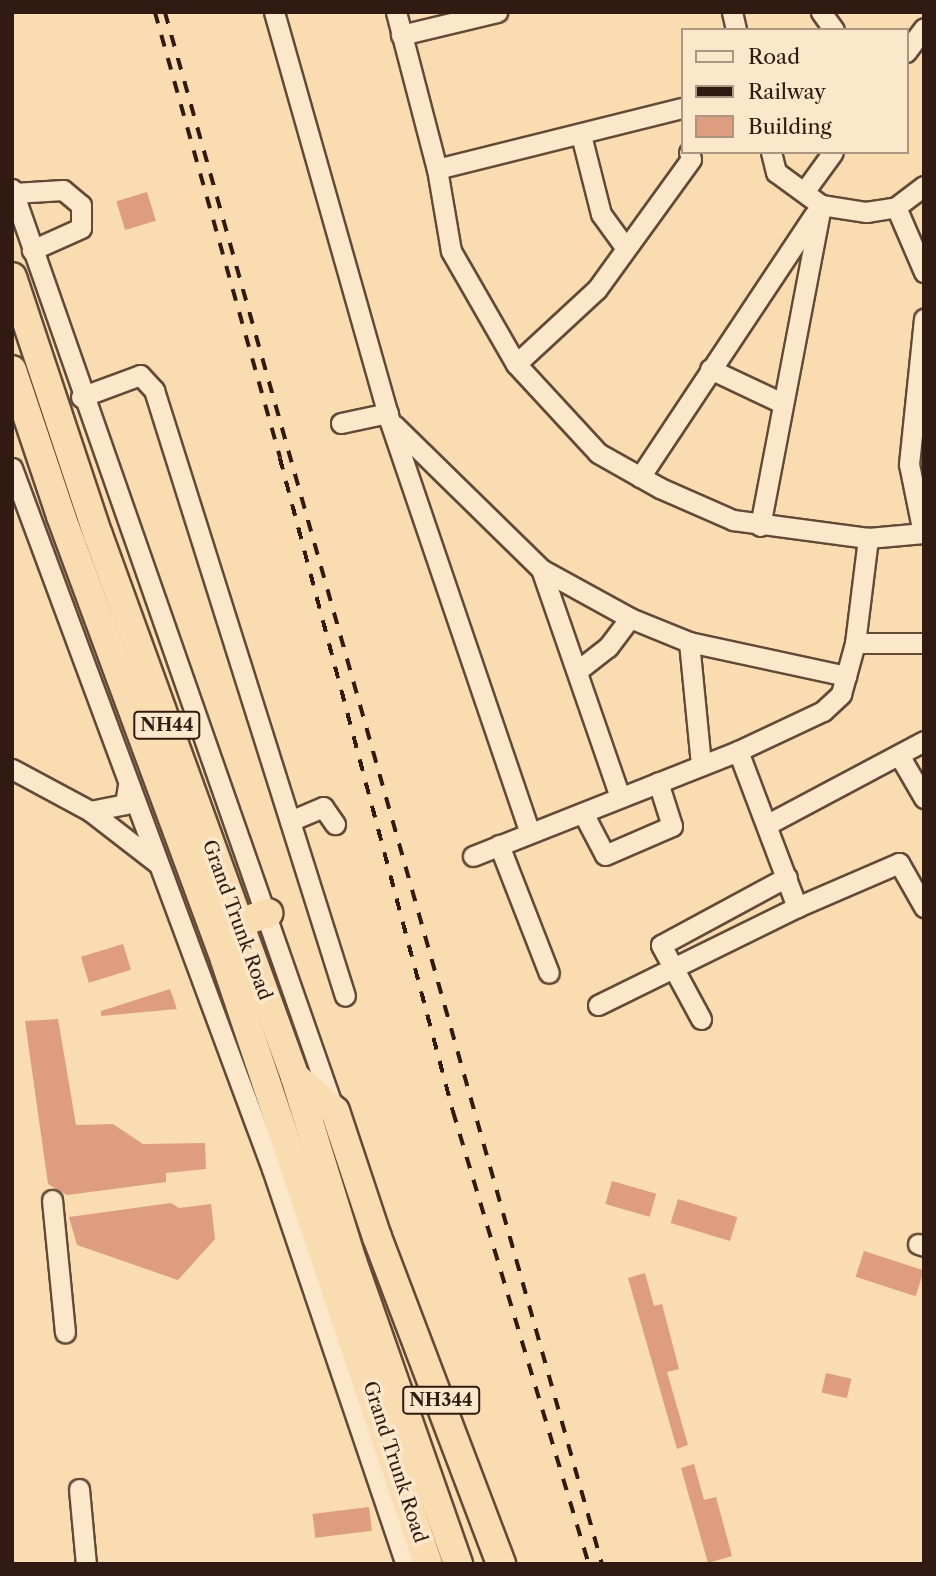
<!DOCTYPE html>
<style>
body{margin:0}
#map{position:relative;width:936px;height:1576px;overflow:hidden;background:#f9dcaf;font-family:"Libre Caslon Text",serif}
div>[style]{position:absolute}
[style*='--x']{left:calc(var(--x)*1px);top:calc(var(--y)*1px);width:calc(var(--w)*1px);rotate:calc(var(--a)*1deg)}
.building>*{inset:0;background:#df9d7f;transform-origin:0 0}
.roads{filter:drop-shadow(2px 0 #634a38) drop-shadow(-2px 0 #634a38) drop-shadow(0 2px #634a38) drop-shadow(0 -2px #634a38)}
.minor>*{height:19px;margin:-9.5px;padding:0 9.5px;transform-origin:9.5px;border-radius:9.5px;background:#fbe8cb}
.highway>*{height:28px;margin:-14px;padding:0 14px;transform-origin:14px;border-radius:14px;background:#f9dcaf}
.rail>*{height:3.5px;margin-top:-1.75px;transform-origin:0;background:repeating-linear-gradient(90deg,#311a11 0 12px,transparent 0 24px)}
span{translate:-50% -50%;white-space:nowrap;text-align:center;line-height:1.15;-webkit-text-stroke:7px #fbe8cb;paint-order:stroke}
.shield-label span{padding:2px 5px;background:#fbe8cb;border:2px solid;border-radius:5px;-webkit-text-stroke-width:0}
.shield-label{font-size:18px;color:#311a11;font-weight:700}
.street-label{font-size:19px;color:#311a11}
.frame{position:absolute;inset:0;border:14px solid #311a11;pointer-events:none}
.legend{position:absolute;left:681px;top:28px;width:228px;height:126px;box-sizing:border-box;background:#fbe8cb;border:2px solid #aa9681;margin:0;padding:9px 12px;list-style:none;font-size:21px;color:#311a11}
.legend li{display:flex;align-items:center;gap:14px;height:35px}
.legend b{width:35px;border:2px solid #aa9681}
</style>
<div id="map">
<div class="building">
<i style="left:147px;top:192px;width:30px;height:32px;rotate:73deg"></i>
<i style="left:123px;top:944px;width:27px;height:44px;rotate:73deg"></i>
<i style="clip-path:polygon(170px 989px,177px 1009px,101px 1016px,101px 1011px)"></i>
<i style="clip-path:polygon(58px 1019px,76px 1125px,113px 1124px,143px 1144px,205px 1143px,206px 1169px,166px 1173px,166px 1182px,67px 1195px,48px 1184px,25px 1021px)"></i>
<i style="left:612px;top:1181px;width:46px;height:24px;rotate:16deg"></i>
<i style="left:678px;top:1199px;width:62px;height:25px;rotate:17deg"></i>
<i style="clip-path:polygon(171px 1203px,179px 1208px,211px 1204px,215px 1239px,178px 1280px,77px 1245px,69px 1217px)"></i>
<i style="left:864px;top:1251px;width:63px;height:27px;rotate:18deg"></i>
<i style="clip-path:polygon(645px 1273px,654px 1306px,662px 1304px,679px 1369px,667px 1372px,688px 1445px,677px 1449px,628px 1278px)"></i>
<i style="left:826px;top:1373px;width:26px;height:20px;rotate:13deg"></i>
<i style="clip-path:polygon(694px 1464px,704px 1500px,716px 1497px,732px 1556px,708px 1563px,681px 1468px)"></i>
<i style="left:369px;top:1507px;width:24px;height:57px;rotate:83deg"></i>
</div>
<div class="roads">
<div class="minor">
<i style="--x:274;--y:12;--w:426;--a:74.2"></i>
<i style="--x:390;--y:422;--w:434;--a:71.2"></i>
<i style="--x:396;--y:12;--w:162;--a:75.4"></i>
<i style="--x:437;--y:169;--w:83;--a:80.3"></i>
<i style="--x:451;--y:251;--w:130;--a:60.1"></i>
<i style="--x:516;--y:364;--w:121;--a:47.3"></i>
<i style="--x:598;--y:453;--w:71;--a:29.4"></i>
<i style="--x:660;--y:488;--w:80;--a:23.7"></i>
<i style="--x:733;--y:520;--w:136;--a:7.6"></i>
<i style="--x:868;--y:538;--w:56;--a:-5.1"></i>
<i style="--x:732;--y:12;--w:18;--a:77"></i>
<i style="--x:821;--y:12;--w:22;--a:54"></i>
<i style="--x:401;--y:35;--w:99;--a:-13.5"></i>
<i style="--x:906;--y:52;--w:30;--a:-53"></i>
<i style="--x:581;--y:135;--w:81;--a:75.8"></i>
<i style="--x:601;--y:214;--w:41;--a:54"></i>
<i style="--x:771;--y:152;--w:21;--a:76"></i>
<i style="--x:776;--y:172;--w:56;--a:36.3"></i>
<i style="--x:821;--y:205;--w:46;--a:8.8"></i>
<i style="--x:866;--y:212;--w:30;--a:-9"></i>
<i style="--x:896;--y:207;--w:35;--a:-37"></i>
<i style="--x:437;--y:169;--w:252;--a:-14"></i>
<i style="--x:12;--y:189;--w:976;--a:70.73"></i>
<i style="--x:804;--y:192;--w:49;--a:-54.1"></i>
<i style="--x:14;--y:193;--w:49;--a:-3.5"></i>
<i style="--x:63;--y:190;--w:23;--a:40"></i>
<i style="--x:81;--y:205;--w:23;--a:90"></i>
<i style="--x:81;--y:228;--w:54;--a:155.8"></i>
<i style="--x:896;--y:207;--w:71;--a:66.7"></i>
<i style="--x:516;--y:364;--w:110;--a:-42.8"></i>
<i style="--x:597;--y:289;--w:160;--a:-54.1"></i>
<i style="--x:691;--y:159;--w:7;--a:-106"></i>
<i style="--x:710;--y:369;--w:77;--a:25.2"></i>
<i style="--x:81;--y:397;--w:63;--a:-20.4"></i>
<i style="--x:140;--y:375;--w:21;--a:47"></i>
<i style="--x:154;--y:390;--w:635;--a:72.51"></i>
<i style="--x:341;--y:423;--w:48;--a:-12"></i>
<i style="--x:394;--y:425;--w:206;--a:44.4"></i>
<i style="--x:541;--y:569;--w:102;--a:28.8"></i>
<i style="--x:630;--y:618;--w:64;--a:22.1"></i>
<i style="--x:689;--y:642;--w:161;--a:12.2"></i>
<i style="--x:12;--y:468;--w:748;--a:69.65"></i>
<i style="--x:272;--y:1169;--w:417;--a:71.3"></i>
<i style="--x:640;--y:477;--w:315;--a:-56.4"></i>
<i style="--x:760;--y:526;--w:327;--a:-79.2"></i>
<i style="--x:923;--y:533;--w:70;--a:-101.5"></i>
<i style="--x:909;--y:464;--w:146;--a:-84.1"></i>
<i style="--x:541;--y:569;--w:241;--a:70.9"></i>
<i style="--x:689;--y:642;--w:124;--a:84.4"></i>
<i style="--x:855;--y:643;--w:69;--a:0"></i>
<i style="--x:577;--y:671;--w:39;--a:-38"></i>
<i style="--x:608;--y:647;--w:36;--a:-53"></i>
<i style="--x:738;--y:751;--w:167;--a:69.3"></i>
<i style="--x:899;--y:755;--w:50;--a:59.8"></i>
<i style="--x:12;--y:769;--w:89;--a:28.3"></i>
<i style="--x:90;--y:811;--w:85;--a:37.8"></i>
<i style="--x:90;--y:811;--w:36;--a:-11"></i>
<i style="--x:125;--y:804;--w:18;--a:-81"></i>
<i style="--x:583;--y:813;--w:47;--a:62.4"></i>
<i style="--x:605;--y:855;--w:73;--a:-23.4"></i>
<i style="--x:672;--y:826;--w:46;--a:-107.7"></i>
<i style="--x:290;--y:821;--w:36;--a:-23"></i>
<i style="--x:323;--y:807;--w:21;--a:55"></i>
<i style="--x:768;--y:824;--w:177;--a:-28"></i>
<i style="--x:499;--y:845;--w:137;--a:68.7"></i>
<i style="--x:473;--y:856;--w:285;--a:-21.6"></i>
<i style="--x:738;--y:751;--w:94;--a:-25.2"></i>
<i style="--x:823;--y:711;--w:25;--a:-43"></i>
<i style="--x:841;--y:694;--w:53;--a:-74.6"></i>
<i style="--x:855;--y:643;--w:106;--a:-82.9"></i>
<i style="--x:598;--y:1005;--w:222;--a:-26.2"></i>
<i style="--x:797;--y:907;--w:111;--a:-23.3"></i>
<i style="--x:899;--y:863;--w:51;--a:60.4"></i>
<i style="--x:701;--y:1019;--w:84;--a:-118.4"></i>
<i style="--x:661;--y:945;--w:143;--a:-28.4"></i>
<i style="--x:52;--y:1200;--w:133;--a:84.4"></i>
<i style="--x:918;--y:1244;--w:6;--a:18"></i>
<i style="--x:79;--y:1489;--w:75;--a:84.7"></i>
</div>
<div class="highway">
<i style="--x:12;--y:277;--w:272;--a:71.6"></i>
<i style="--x:98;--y:535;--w:577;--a:70.03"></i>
<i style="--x:295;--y:1077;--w:193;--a:72.8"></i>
<i style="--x:352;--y:1261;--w:321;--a:70.7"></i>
<i style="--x:12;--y:370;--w:154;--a:71.4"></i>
<i style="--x:61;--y:516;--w:473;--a:69.7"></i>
<i style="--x:225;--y:960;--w:637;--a:71.42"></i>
<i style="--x:238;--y:923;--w:32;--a:-18"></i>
<i style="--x:295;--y:1077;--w:52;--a:40.4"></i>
<i style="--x:335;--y:1111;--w:133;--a:71.6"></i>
<i style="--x:377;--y:1237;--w:350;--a:69.2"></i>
</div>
</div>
<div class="rail">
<i style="--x:155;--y:12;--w:463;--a:74.3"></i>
<i style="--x:280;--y:458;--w:676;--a:75.16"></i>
<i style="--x:453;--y:1111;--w:473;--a:73.3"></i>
<i style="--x:165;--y:12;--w:1612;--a:74.27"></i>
</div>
<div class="shield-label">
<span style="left:167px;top:725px">NH44</span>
<span style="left:441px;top:1400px">NH344</span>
</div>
<div class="street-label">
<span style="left:237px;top:920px;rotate:70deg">Grand Trunk Road</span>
<span style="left:395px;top:1462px;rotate:72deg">Grand Trunk Road</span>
</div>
<div class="frame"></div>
<ul class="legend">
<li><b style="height:9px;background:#fbe8cb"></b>Road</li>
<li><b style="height:9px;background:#311a11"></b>Railway</li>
<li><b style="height:19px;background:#df9d7f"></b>Building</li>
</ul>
</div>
